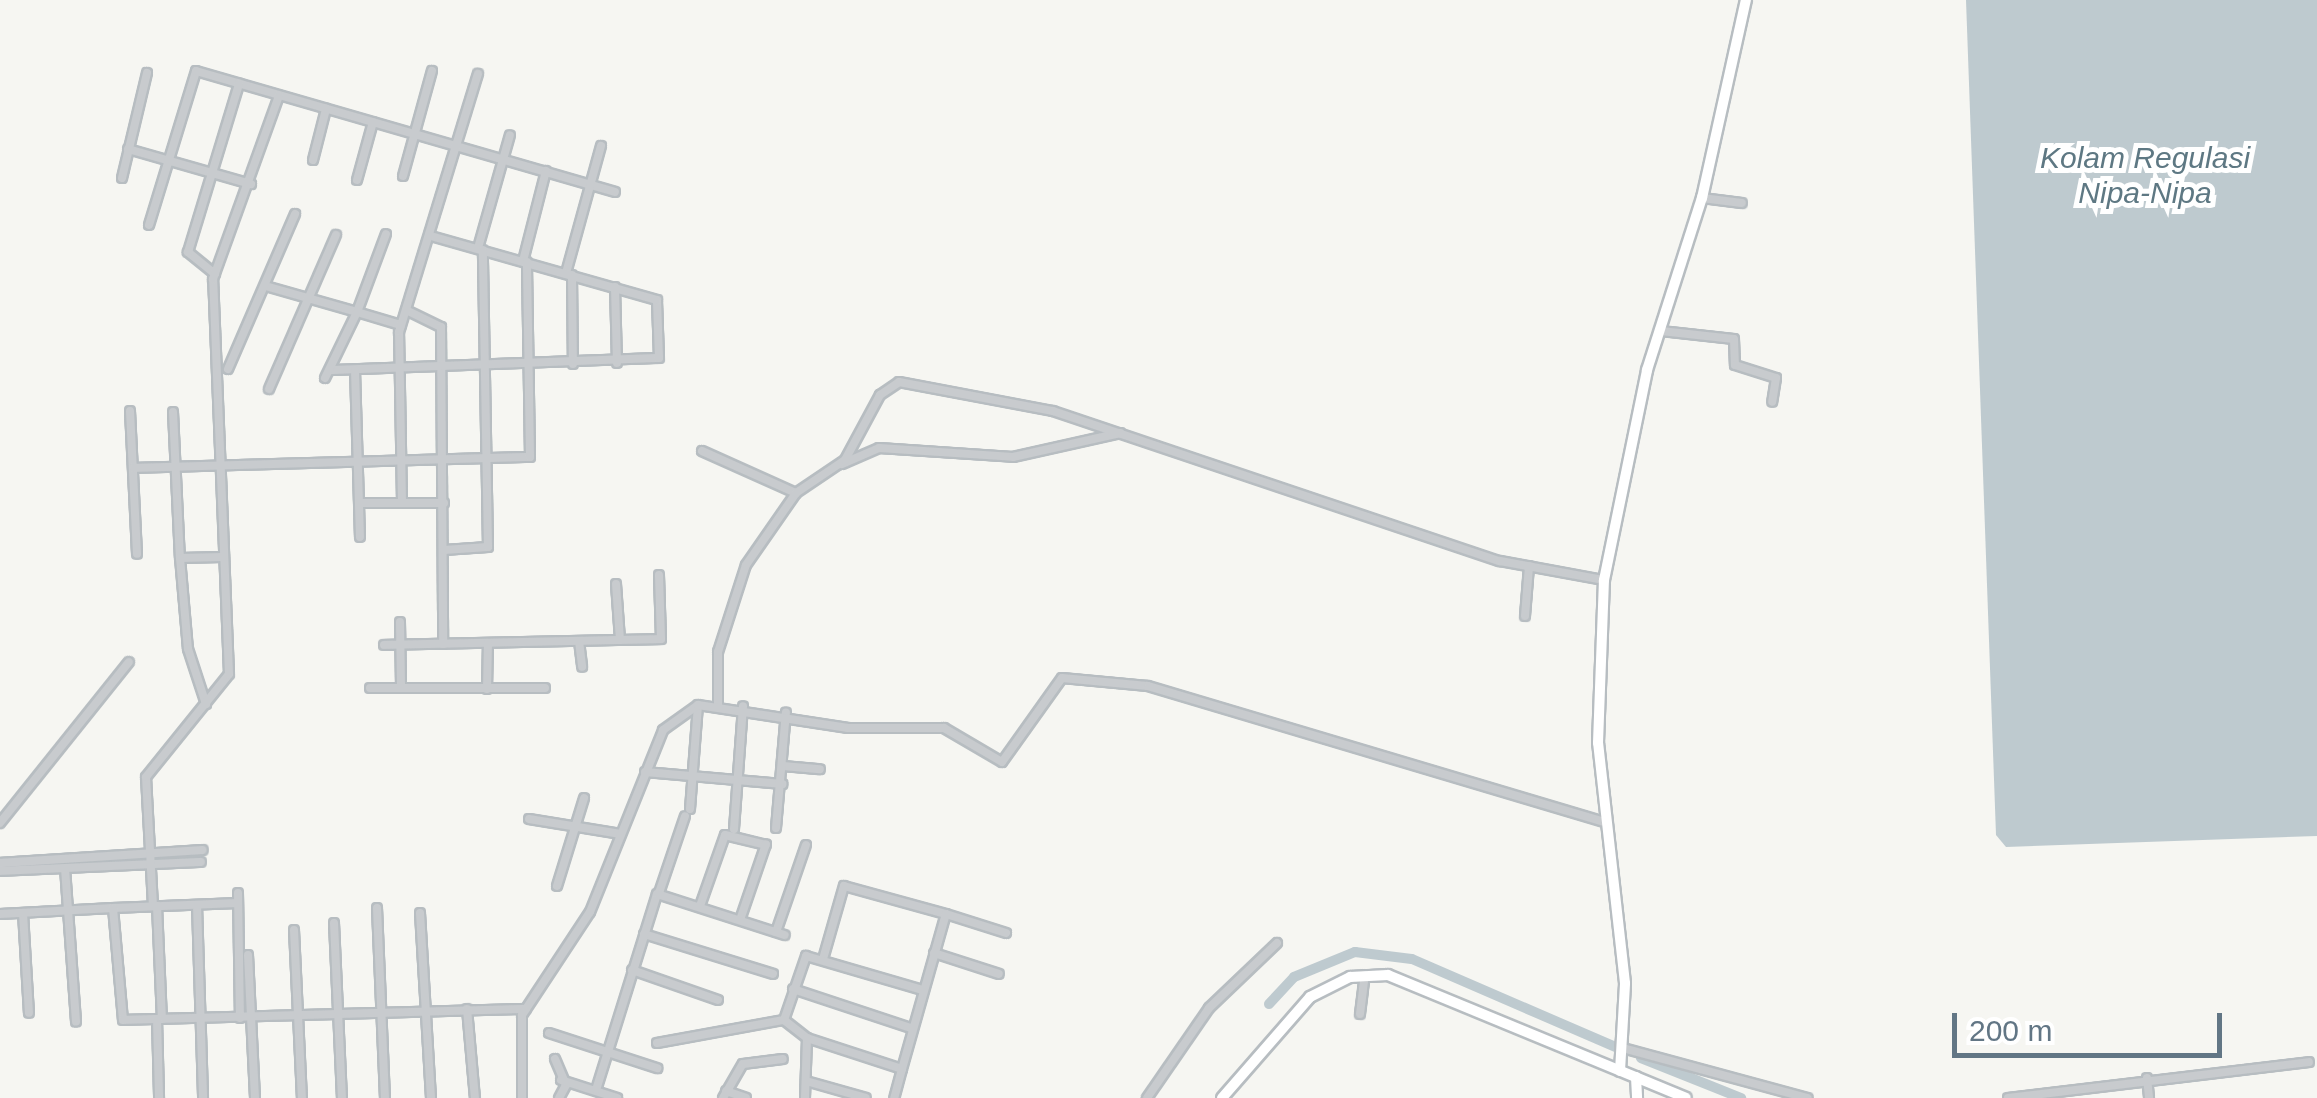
<!DOCTYPE html>
<style>
body{margin:0}
#map{position:relative;width:2317px;height:1098px;overflow:hidden;background:#f6f6f2;font-family:Arial,sans-serif}
div>[style]{position:absolute}
[style*='--x']{left:calc(var(--x)*1px);top:calc(var(--y)*1px);width:calc(var(--w)*1px);rotate:calc(var(--a)*1deg)}
.water>*{inset:0;background:#becacf}
.canal>*{height:10px;margin:-5px;padding:0 5px;transform-origin:5px;border-radius:5px;background:#becacf}
.roads{filter:drop-shadow(2px 0 #b7bdc1) drop-shadow(-2px 0 #b7bdc1) drop-shadow(0 2px #b7bdc1) drop-shadow(0 -2px #b7bdc1)}
.street>*{height:8px;margin:-4px;padding:0 4px;transform-origin:4px;border-radius:4px;background:#c8cbce}
.secondary>*{height:10px;margin:-5px;padding:0 5px;transform-origin:5px;border-radius:5px;background:#fff}
span{translate:-50% -50%;white-space:nowrap;text-align:center;line-height:1.15;-webkit-text-stroke:10px #fff;paint-order:stroke}
.water-label{font-size:30px;color:#5e7883;font-style:italic}
.scale{position:absolute;left:1952px;top:1013px;width:270px;height:45px;box-sizing:border-box;border:5px solid #627685;border-top:0;padding-left:12px;font-size:30px;line-height:35px;white-space:nowrap;color:#627685;-webkit-text-stroke:8px #fff;paint-order:stroke}
</style>
<div id="map">
<div class="water">
<i style="clip-path:polygon(1966px 0,2317px 0,2317px 836px,2006px 847px,1996px 835px)"></i>
</div>
<div class="canal">
<i style="--x:1269;--y:1004;--w:37;--a:-47"></i>
<i style="--x:1294;--y:977;--w:66;--a:-22.3"></i>
<i style="--x:1355;--y:952;--w:57;--a:7"></i>
<i style="--x:1412;--y:959;--w:224;--a:23.4"></i>
<i style="--x:1641;--y:1058;--w:108;--a:21.8"></i>
</div>
<div class="roads">
<div class="street">
<i style="--x:128;--y:149;--w:128;--a:15.9"></i>
<i style="--x:313;--y:160;--w:53;--a:-75.7"></i>
<i style="--x:403;--y:176;--w:109;--a:-74.6"></i>
<i style="--x:122;--y:178;--w:108;--a:-76.6"></i>
<i style="--x:357;--y:180;--w:60;--a:-74.6"></i>
<i style="--x:1702;--y:198;--w:40;--a:7.1"></i>
<i style="--x:149;--y:225;--w:161;--a:-73"></i>
<i style="--x:196;--y:71;--w:436;--a:16.1"></i>
<i style="--x:478;--y:248;--w:117;--a:-74.2"></i>
<i style="--x:523;--y:261;--w:93;--a:-75.7"></i>
<i style="--x:566;--y:273;--w:132;--a:-74.6"></i>
<i style="--x:215;--y:274;--w:35;--a:-141"></i>
<i style="--x:188;--y:252;--w:176;--a:-73.1"></i>
<i style="--x:572;--y:275;--w:89;--a:89.4"></i>
<i style="--x:269;--y:287;--w:91;--a:15.9"></i>
<i style="--x:357;--y:312;--w:83;--a:-69.6"></i>
<i style="--x:615;--y:287;--w:76;--a:88.5"></i>
<i style="--x:406;--y:310;--w:39;--a:26"></i>
<i style="--x:441;--y:327;--w:317;--a:89.6"></i>
<i style="--x:1661;--y:331;--w:73;--a:6.3"></i>
<i style="--x:1734;--y:339;--w:26;--a:88"></i>
<i style="--x:1735;--y:365;--w:43;--a:17.6"></i>
<i style="--x:1776;--y:378;--w:24;--a:99"></i>
<i style="--x:228;--y:369;--w:169;--a:-66.6"></i>
<i style="--x:330;--y:370;--w:329;--a:-2.1"></i>
<i style="--x:659;--y:358;--w:58;--a:-92"></i>
<i style="--x:657;--y:300;--w:232;--a:-164.2"></i>
<i style="--x:355;--y:370;--w:167;--a:88.3"></i>
<i style="--x:325;--y:378;--w:73;--a:-64.1"></i>
<i style="--x:357;--y:312;--w:46;--a:16.5"></i>
<i style="--x:269;--y:389;--w:168;--a:-66.5"></i>
<i style="--x:130;--y:411;--w:143;--a:87.2"></i>
<i style="--x:173;--y:412;--w:146;--a:87.3"></i>
<i style="--x:180;--y:558;--w:42;--a:-1.4"></i>
<i style="--x:702;--y:451;--w:103;--a:24.1"></i>
<i style="--x:842;--y:464;--w:40;--a:-23.4"></i>
<i style="--x:879;--y:448;--w:134;--a:3.8"></i>
<i style="--x:1013;--y:457;--w:110;--a:-12.6"></i>
<i style="--x:134;--y:468;--w:396;--a:-1.6"></i>
<i style="--x:530;--y:457;--w:195;--a:-90.9"></i>
<i style="--x:402;--y:502;--w:170;--a:-91"></i>
<i style="--x:399;--y:332;--w:270;--a:-73"></i>
<i style="--x:359;--y:503;--w:85;--a:0"></i>
<i style="--x:444;--y:550;--w:44;--a:-3.9"></i>
<i style="--x:488;--y:547;--w:297;--a:-91"></i>
<i style="--x:180;--y:558;--w:91;--a:85"></i>
<i style="--x:188;--y:649;--w:58;--a:71.9"></i>
<i style="--x:616;--y:584;--w:56;--a:85.9"></i>
<i style="--x:1525;--y:616;--w:50;--a:-85.4"></i>
<i style="--x:400;--y:622;--w:66;--a:89.1"></i>
<i style="--x:579;--y:641;--w:26;--a:83"></i>
<i style="--x:384;--y:645;--w:277;--a:-1.2"></i>
<i style="--x:661;--y:639;--w:64;--a:-91.8"></i>
<i style="--x:370;--y:688;--w:175;--a:0"></i>
<i style="--x:487;--y:689;--w:46;--a:-88.8"></i>
<i style="--x:718;--y:705;--w:53;--a:-90"></i>
<i style="--x:718;--y:652;--w:91;--a:-72.2"></i>
<i style="--x:746;--y:565;--w:88;--a:-55.2"></i>
<i style="--x:796;--y:493;--w:59;--a:-34"></i>
<i style="--x:845;--y:460;--w:74;--a:-61.7"></i>
<i style="--x:880;--y:395;--w:23;--a:-34"></i>
<i style="--x:899;--y:382;--w:157;--a:10.7"></i>
<i style="--x:1053;--y:411;--w:471;--a:18.6"></i>
<i style="--x:1500;--y:561;--w:106;--a:10.4"></i>
<i style="--x:783;--y:766;--w:37;--a:5"></i>
<i style="--x:645;--y:772;--w:138;--a:5"></i>
<i style="--x:690;--y:809;--w:104;--a:-85.6"></i>
<i style="--x:529;--y:819;--w:93;--a:9.3"></i>
<i style="--x:0;--y:823;--w:206;--a:-51.3"></i>
<i style="--x:776;--y:828;--w:116;--a:-85.1"></i>
<i style="--x:734;--y:829;--w:123;--a:-85.8"></i>
<i style="--x:0;--y:863;--w:203;--a:-3.7"></i>
<i style="--x:65;--y:868;--w:154;--a:85.9"></i>
<i style="--x:0;--y:871;--w:201;--a:-2.6"></i>
<i style="--x:557;--y:886;--w:92;--a:-72.9"></i>
<i style="--x:238;--y:893;--w:125;--a:89.1"></i>
<i style="--x:659;--y:893;--w:81;--a:-71.3"></i>
<i style="--x:197;--y:905;--w:193;--a:88.2"></i>
<i style="--x:153;--y:906;--w:129;--a:-93.1"></i>
<i style="--x:146;--y:777;--w:132;--a:-51.1"></i>
<i style="--x:229;--y:674;--w:395;--a:-92.3"></i>
<i style="--x:213;--y:279;--w:195;--a:-70.2"></i>
<i style="--x:157;--y:906;--w:113;--a:87.5"></i>
<i style="--x:700;--y:906;--w:75;--a:-70.6"></i>
<i style="--x:725;--y:835;--w:42;--a:13.7"></i>
<i style="--x:113;--y:908;--w:125;--a:-2.3"></i>
<i style="--x:377;--y:908;--w:190;--a:87.6"></i>
<i style="--x:23;--y:913;--w:100;--a:86.6"></i>
<i style="--x:420;--y:913;--w:185;--a:86.6"></i>
<i style="--x:0;--y:914;--w:113;--a:-3"></i>
<i style="--x:113;--y:908;--w:112;--a:84.9"></i>
<i style="--x:123;--y:1020;--w:403;--a:-1.6"></i>
<i style="--x:740;--y:920;--w:80;--a:-71.1"></i>
<i style="--x:334;--y:923;--w:175;--a:87.4"></i>
<i style="--x:294;--y:930;--w:168;--a:87.3"></i>
<i style="--x:776;--y:932;--w:92;--a:-71"></i>
<i style="--x:644;--y:934;--w:135;--a:17.2"></i>
<i style="--x:934;--y:953;--w:68;--a:17.9"></i>
<i style="--x:248;--y:955;--w:143;--a:87.2"></i>
<i style="--x:823;--y:959;--w:76;--a:-74"></i>
<i style="--x:844;--y:886;--w:106;--a:15.4"></i>
<i style="--x:632;--y:970;--w:91;--a:19.2"></i>
<i style="--x:793;--y:989;--w:124;--a:18.3"></i>
<i style="--x:467;--y:1009;--w:89;--a:84.9"></i>
<i style="--x:1360;--y:1014;--w:39;--a:-83"></i>
<i style="--x:157;--y:1019;--w:79;--a:88.5"></i>
<i style="--x:784;--y:1020;--w:68;--a:-71"></i>
<i style="--x:806;--y:956;--w:121;--a:16.3"></i>
<i style="--x:549;--y:1033;--w:114;--a:18"></i>
<i style="--x:657;--y:1043;--w:129;--a:-10.3"></i>
<i style="--x:784;--y:1020;--w:29;--a:38"></i>
<i style="--x:807;--y:1038;--w:100;--a:18.1"></i>
<i style="--x:902;--y:1069;--w:30;--a:105"></i>
<i style="--x:1626;--y:1049;--w:188;--a:15.1"></i>
<i style="--x:555;--y:1059;--w:28;--a:67"></i>
<i style="--x:566;--y:1085;--w:15;--a:118"></i>
<i style="--x:902;--y:1069;--w:161;--a:-74.2"></i>
<i style="--x:946;--y:914;--w:63;--a:17.6"></i>
<i style="--x:2147;--y:1078;--w:20;--a:84"></i>
<i style="--x:561;--y:1080;--w:59;--a:17.8"></i>
<i style="--x:806;--y:1081;--w:62;--a:15.8"></i>
<i style="--x:596;--y:1090;--w:205;--a:-72.7"></i>
<i style="--x:657;--y:894;--w:134;--a:17.8"></i>
<i style="--x:726;--y:1091;--w:21;--a:19"></i>
<i style="--x:522;--y:1098;--w:83;--a:-90"></i>
<i style="--x:522;--y:1015;--w:123;--a:-56.6"></i>
<i style="--x:590;--y:912;--w:196;--a:-68.1"></i>
<i style="--x:663;--y:730;--w:43;--a:-35.5"></i>
<i style="--x:698;--y:705;--w:152;--a:8.7"></i>
<i style="--x:848;--y:728;--w:96;--a:0"></i>
<i style="--x:944;--y:728;--w:67;--a:30.4"></i>
<i style="--x:1002;--y:762;--w:103;--a:-54.5"></i>
<i style="--x:1062;--y:678;--w:86;--a:5.3"></i>
<i style="--x:1148;--y:686;--w:477;--a:16.6"></i>
<i style="--x:723;--y:1098;--w:39;--a:-60"></i>
<i style="--x:743;--y:1064;--w:40;--a:-7.1"></i>
<i style="--x:805;--y:1098;--w:60;--a:-88.1"></i>
<i style="--x:1147;--y:1098;--w:109;--a:-55.4"></i>
<i style="--x:1209;--y:1008;--w:94;--a:-43.7"></i>
<i style="--x:2008;--y:1098;--w:303;--a:-6.8"></i>
</div>
<div class="secondary">
<i style="--x:1620;--y:1071;--w:88;--a:-86.7"></i>
<i style="--x:1625;--y:983;--w:242;--a:-96.4"></i>
<i style="--x:1598;--y:743;--w:163;--a:-87.9"></i>
<i style="--x:1604;--y:580;--w:214;--a:-78.4"></i>
<i style="--x:1647;--y:370;--w:181;--a:-72.3"></i>
<i style="--x:1702;--y:198;--w:203;--a:-77.5"></i>
<i style="--x:1636;--y:1077;--w:21;--a:87"></i>
<i style="--x:1222;--y:1098;--w:134;--a:-48.9"></i>
<i style="--x:1310;--y:997;--w:45;--a:-26.6"></i>
<i style="--x:1350;--y:977;--w:38;--a:-3"></i>
<i style="--x:1388;--y:975;--w:322;--a:22.4"></i>
</div>
</div>
<div class="water-label">
<span style="left:2145px;top:175px">Kolam Regulasi<br>Nipa-Nipa</span>
</div>
<div class="scale">200 m</div>
</div>
